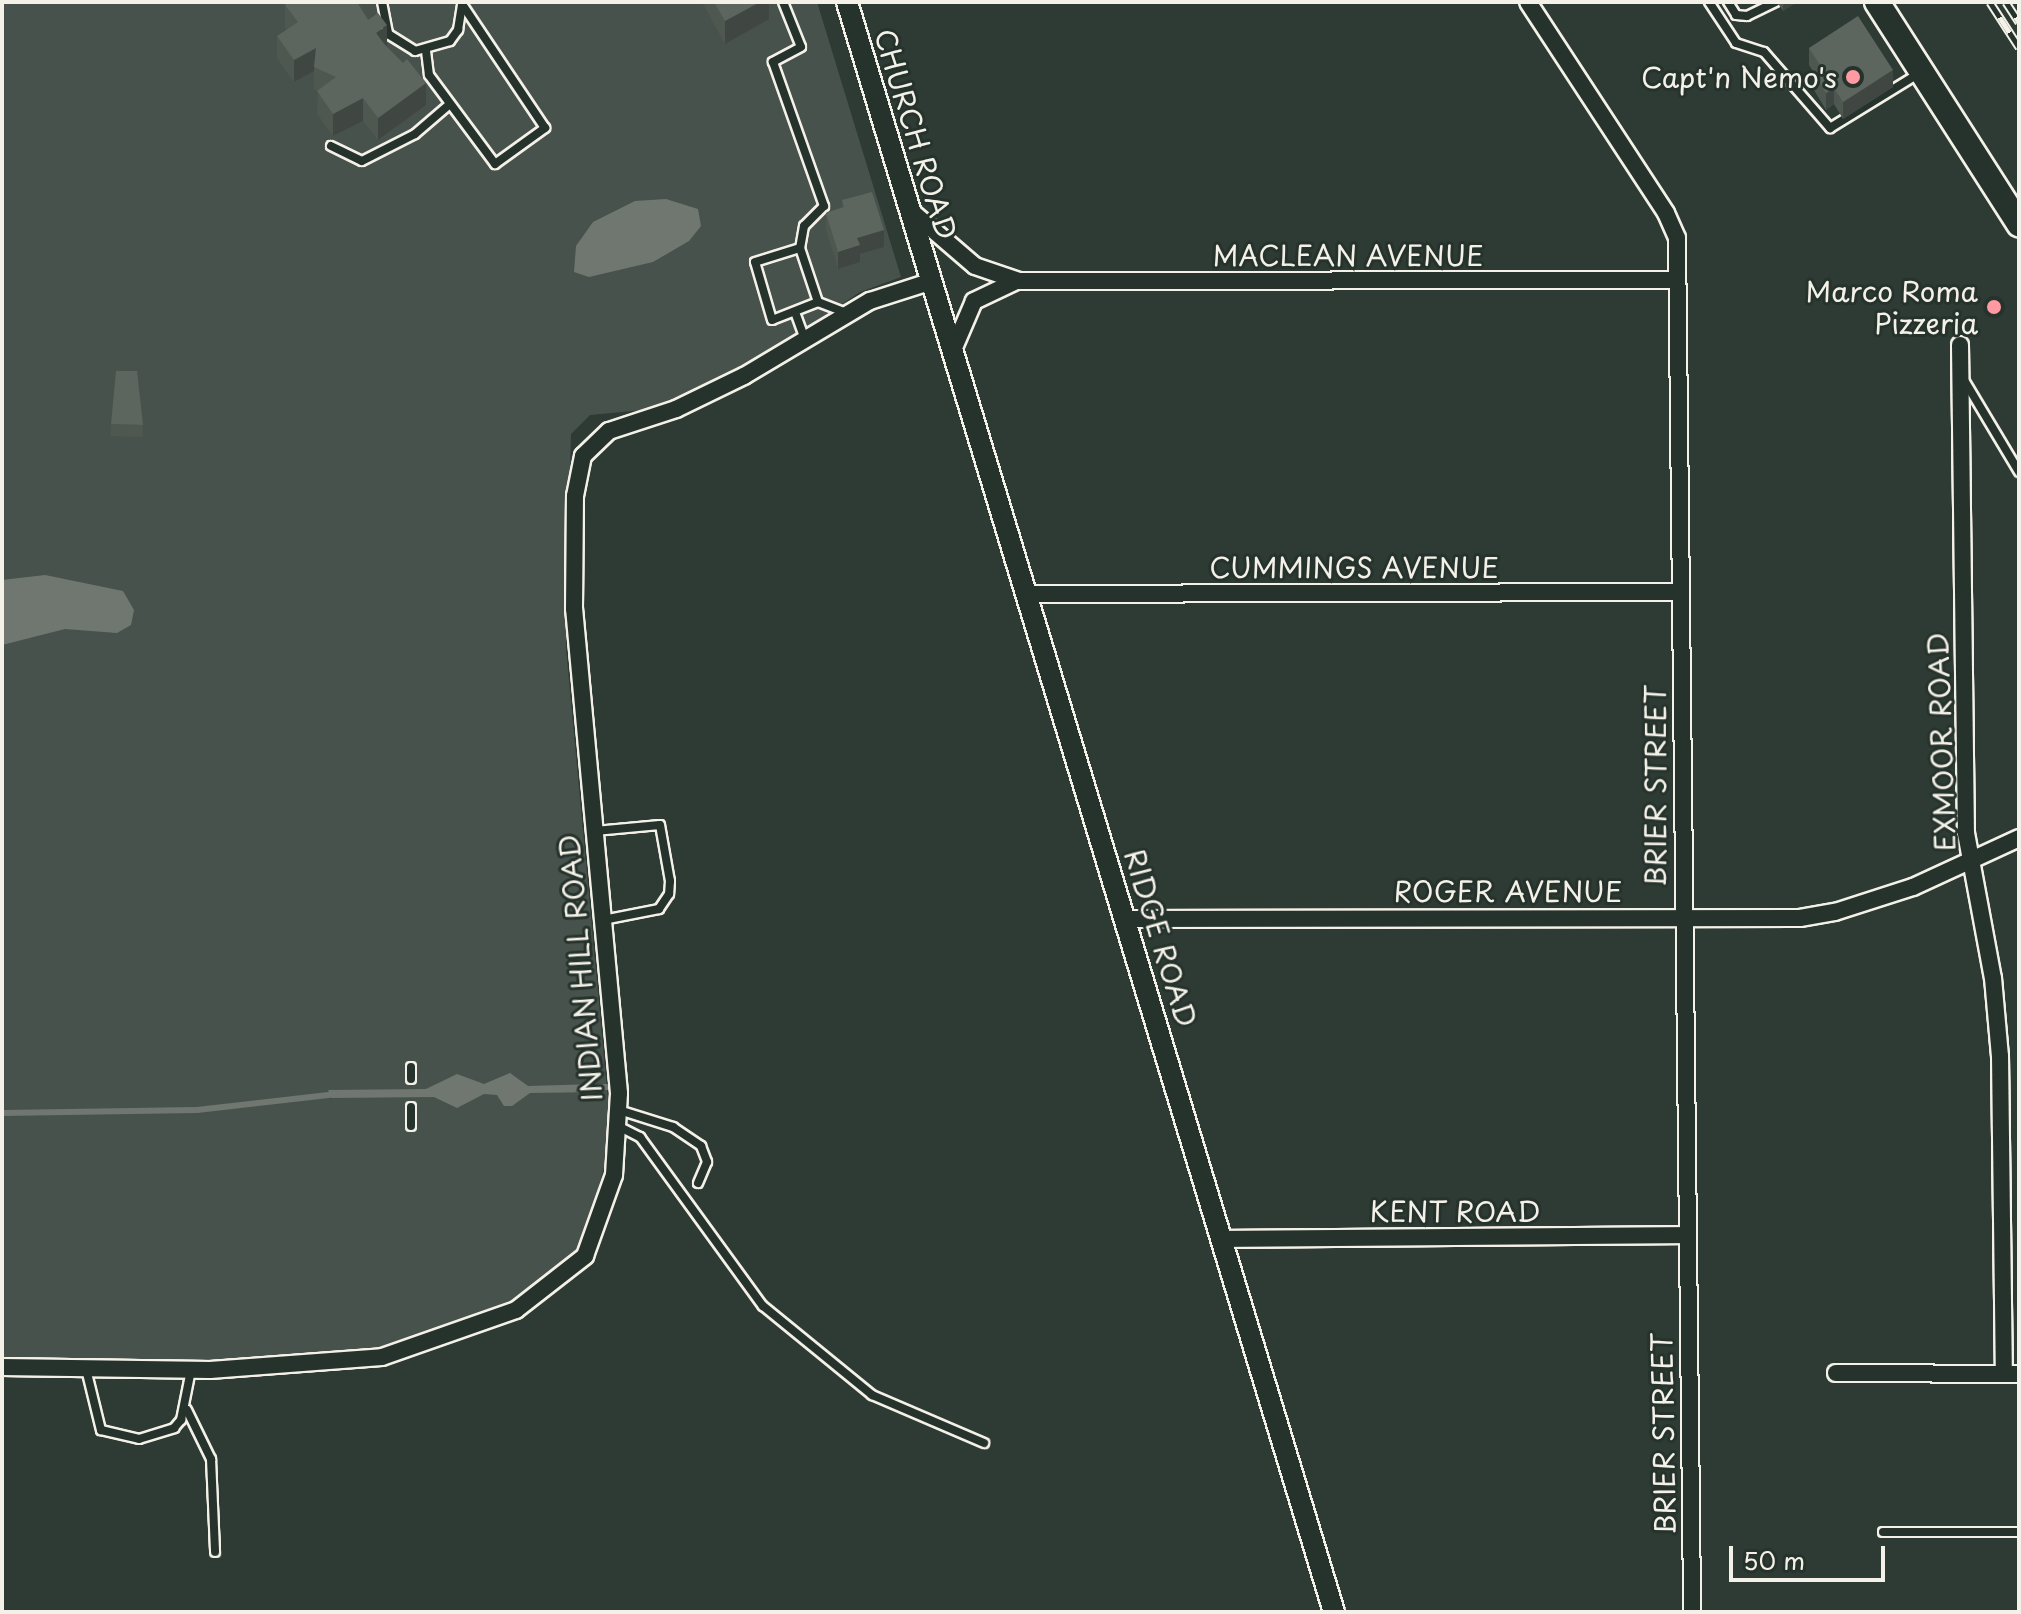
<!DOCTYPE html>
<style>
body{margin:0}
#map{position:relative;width:2021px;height:1614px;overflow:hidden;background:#2e3b34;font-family:"Playpen Sans",sans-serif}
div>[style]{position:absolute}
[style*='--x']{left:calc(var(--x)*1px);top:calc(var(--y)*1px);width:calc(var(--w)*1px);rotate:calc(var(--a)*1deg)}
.green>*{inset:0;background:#48524c}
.water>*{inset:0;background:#6f7770}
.stream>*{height:6px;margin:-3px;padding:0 3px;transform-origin:3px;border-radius:3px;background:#6f7770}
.roads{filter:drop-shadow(2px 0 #f4f1e8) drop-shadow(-2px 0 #f4f1e8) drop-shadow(0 2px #f4f1e8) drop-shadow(0 -2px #f4f1e8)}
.service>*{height:8px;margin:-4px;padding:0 4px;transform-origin:4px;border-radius:4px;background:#26332d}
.minor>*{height:16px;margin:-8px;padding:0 8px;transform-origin:8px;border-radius:8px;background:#26332d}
.tertiary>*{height:20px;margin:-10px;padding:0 10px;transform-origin:10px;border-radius:10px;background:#26332d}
.secondary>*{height:24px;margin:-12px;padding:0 12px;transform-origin:12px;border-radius:12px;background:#26332d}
.rail>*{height:9px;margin-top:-4.5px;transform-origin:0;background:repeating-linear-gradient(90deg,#26332d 0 18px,#f4f1e8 0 36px);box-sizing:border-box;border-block:2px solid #f4f1e8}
.wall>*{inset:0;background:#4f5751;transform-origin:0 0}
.shaded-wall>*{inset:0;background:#404742}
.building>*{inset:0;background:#5c655e}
.dots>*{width:22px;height:22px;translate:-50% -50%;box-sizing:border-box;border:4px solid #26332d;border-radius:50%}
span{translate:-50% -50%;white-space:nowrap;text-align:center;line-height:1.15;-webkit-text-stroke:6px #26332d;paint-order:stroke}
.poi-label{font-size:28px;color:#f4f1e8}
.right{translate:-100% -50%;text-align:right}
.street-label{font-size:28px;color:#f4f1e8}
.frame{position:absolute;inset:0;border:4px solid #f4f1e8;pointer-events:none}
.scale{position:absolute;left:1729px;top:1546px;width:156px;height:36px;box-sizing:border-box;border:4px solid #f4f1e8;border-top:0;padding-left:10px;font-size:24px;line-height:28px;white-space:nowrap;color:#f4f1e8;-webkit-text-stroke:6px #26332d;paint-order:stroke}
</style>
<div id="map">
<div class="green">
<i style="clip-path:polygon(2px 2px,817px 2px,901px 277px,860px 292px,779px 346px,691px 393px,653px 409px,590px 415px,571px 434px,566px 648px,609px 1111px,606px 1159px,585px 1239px,568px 1264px,537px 1288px,488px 1314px,431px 1333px,377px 1349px,216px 1362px,2px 1358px)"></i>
</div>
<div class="water">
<i style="clip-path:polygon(666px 199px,698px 209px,701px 226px,689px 241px,653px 262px,589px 277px,574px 272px,576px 246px,593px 222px,635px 201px)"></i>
<i style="clip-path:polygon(45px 575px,123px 591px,134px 610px,131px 625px,117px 633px,65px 629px,2px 645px,2px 580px)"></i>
<i style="clip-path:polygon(510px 1073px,528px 1086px,597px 1084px,598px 1092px,530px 1093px,512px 1106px,504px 1106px,497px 1095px,484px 1094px,457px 1108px,434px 1097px,332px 1098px,328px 1090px,426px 1089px,457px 1074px,484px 1084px)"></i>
</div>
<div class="stream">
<i style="--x:592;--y:1087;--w:15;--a:0"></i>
<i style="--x:2;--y:1113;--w:195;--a:-0.9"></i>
<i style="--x:197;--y:1110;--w:141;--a:-6.5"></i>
</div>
<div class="roads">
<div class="service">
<i style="--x:382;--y:2;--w:33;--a:79"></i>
<i style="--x:388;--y:34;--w:32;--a:32"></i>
<i style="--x:415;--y:51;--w:36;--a:-16"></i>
<i style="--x:450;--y:41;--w:14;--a:-54"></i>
<i style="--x:458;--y:30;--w:25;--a:-81"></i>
<i style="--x:783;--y:2;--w:48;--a:68.2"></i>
<i style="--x:801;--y:47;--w:32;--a:152"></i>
<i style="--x:773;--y:62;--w:153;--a:70.5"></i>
<i style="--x:824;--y:206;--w:28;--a:135"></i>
<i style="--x:804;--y:226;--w:22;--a:100"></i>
<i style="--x:800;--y:248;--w:57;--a:71.6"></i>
<i style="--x:818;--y:302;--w:49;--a:158.6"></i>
<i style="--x:772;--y:320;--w:60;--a:-106.3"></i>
<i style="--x:755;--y:262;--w:47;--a:-17.3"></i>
<i style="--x:1709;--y:2;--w:49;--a:56.6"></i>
<i style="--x:1736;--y:43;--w:29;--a:18"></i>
<i style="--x:1764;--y:52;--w:101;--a:49"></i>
<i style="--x:1830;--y:128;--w:103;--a:-31.5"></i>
<i style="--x:1728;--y:2;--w:15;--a:58"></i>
<i style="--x:1736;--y:15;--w:11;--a:5"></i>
<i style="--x:1747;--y:16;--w:32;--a:-26"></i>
<i style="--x:426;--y:51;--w:24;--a:83"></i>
<i style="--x:429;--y:75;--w:111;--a:53.4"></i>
<i style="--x:495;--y:164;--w:62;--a:-35.8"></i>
<i style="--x:545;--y:128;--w:149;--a:-123.8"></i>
<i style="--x:331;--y:146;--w:34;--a:26"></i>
<i style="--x:362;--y:161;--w:59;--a:-27"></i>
<i style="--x:415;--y:134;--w:46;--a:-40.6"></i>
<i style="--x:818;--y:302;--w:31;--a:21"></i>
<i style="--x:795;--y:312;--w:29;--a:70"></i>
<i style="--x:1964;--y:380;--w:107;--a:59.1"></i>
<i style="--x:595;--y:831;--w:65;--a:-5.3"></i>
<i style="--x:660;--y:825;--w:57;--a:79.9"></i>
<i style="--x:670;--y:881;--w:13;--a:94"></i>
<i style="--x:669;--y:894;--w:18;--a:124"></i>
<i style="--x:659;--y:909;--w:57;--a:168.9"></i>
<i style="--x:411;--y:1067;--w:12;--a:90"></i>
<i style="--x:411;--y:1107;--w:19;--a:90"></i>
<i style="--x:619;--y:1110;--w:57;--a:17.5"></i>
<i style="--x:673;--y:1127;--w:34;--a:34"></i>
<i style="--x:701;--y:1146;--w:17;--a:69"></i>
<i style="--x:707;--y:1162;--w:23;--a:113"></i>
<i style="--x:618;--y:1126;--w:25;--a:27"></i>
<i style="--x:640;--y:1137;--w:209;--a:54"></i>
<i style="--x:763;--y:1306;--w:141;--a:39.2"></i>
<i style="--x:872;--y:1395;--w:122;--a:23.2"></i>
<i style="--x:86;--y:1369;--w:63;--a:76.2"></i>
<i style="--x:101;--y:1430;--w:39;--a:13"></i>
<i style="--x:139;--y:1439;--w:37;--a:-17"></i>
<i style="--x:174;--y:1428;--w:11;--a:-49"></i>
<i style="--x:181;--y:1420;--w:51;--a:-78.7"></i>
<i style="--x:187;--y:1410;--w:55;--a:63.9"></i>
<i style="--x:211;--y:1459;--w:93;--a:87.5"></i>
<i style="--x:1883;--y:1532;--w:136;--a:0"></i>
</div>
<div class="minor">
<i style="--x:1528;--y:2;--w:252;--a:56.8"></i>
<i style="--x:1666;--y:213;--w:27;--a:66"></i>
<i style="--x:1677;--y:238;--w:1374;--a:89.37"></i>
<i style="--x:911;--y:211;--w:84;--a:40.7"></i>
<i style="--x:975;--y:266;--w:46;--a:18.8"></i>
<i style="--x:1019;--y:281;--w:657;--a:-0.09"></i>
<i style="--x:1960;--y:345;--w:488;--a:89.3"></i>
<i style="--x:1966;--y:833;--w:147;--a:79.5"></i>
<i style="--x:1993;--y:978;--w:78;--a:84.9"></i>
<i style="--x:2000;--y:1056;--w:318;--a:89.3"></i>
<i style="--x:953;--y:350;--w:53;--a:-66.8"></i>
<i style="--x:974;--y:301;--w:44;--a:-25.4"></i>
<i style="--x:1027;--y:594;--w:653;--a:-0.18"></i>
<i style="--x:1126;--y:919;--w:674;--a:-0.09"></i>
<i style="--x:1800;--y:918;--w:36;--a:-10"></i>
<i style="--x:1835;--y:912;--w:82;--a:-17.8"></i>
<i style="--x:1913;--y:887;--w:117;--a:-24.8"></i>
<i style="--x:1224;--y:1239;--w:462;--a:-0.5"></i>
<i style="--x:2;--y:1367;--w:208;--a:0.8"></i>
<i style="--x:210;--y:1370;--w:172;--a:-4.3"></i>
<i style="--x:382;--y:1357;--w:142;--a:-19.3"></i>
<i style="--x:516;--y:1310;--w:88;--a:-38"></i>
<i style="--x:585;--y:1256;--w:86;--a:-70.3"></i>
<i style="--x:614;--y:1175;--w:82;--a:-86.5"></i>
<i style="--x:619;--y:1093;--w:486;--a:-95.3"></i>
<i style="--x:574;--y:609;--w:113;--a:-89.5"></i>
<i style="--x:575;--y:496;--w:41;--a:-78.7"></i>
<i style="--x:583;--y:456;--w:36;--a:-44"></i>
<i style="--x:609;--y:431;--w:71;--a:-18.2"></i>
<i style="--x:676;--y:409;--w:76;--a:-25.9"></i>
<i style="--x:744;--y:376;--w:147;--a:-30.8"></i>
<i style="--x:870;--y:301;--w:65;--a:-17.9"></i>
<i style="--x:1836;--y:1373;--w:183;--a:0.3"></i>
</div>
<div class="tertiary">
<i style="--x:847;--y:2;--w:1682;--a:73.17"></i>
</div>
<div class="secondary">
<i style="--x:1877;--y:2;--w:264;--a:57.4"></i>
</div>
</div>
<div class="rail">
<i style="--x:1990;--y:2;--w:54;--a:57.2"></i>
<i style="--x:2006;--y:2;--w:24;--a:57"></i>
</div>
<div class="wall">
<i style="clip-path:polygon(285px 2px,357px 2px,426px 105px,378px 140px,363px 121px,333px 136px,317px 114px,318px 91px,314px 89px,314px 71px,294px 82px,277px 58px,277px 36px,286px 30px,285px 27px,285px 5px,286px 4px)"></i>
<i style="clip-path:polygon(702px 2px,769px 2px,769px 19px,725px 44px)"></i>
<i style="clip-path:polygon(1777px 2px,1797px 2px,1783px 11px)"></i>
<i style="clip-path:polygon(1809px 48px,1893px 87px,1843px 119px,1834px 104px,1826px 110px,1814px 90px,1814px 73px,1809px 65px)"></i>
<i style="clip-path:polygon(842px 200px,884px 247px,860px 254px,860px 262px,838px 269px,826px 229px,826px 213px,842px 207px)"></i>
<i style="left:111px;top:424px;width:32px;height:12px;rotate:2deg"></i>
</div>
<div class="shaded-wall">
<i style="clip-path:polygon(760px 2px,769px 2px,769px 19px,725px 44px,725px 21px)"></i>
<i style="clip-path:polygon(1788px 2px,1797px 2px,1783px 11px,1783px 5px)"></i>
<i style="clip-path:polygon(387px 25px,387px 47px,376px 33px)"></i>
<i style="clip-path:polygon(316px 48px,314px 71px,294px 82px,294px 60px)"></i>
<i style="clip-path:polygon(1893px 70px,1893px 87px,1843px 119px,1843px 102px)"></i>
<i style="clip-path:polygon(426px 83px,426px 105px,378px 140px,378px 118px)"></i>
<i style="clip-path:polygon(1834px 88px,1834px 104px,1826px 110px,1826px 93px)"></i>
<i style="clip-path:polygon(363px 98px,363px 121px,333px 136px,333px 114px)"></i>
<i style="clip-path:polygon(884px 230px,884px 247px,860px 254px,860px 262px,838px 269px,838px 252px,857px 238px)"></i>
</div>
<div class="building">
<i style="clip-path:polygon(289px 2px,357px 2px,368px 20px,378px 13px,387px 25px,376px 33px,383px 43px,403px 63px,407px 59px,426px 83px,378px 118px,363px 98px,333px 114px,317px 91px,336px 77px,314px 67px,316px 48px,294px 60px,277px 36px,298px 22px,285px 5px)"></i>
<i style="clip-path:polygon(714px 2px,760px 2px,725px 21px)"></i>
<i style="clip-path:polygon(1858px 16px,1893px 70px,1843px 102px,1834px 88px,1826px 93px,1814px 73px,1822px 68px,1809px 48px)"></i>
<i style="clip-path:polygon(872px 192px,884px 230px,857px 238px,860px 245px,838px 252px,826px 213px,844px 207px,842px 200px)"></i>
<i style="clip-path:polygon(116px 371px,137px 371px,143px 425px,111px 424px)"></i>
</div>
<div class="dots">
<i style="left:1853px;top:77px;background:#ff9aa2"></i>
<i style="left:1994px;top:307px;background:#ff9aa2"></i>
</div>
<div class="poi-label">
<span class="right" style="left:1837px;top:77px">Capt'n Nemo's</span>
<span class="right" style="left:1978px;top:307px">Marco Roma<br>Pizzeria</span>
</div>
<div class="street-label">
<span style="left:916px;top:134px;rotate:73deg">CHURCH ROAD</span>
<span style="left:1348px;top:255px">MACLEAN AVENUE</span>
<span style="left:1354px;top:567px">CUMMINGS AVENUE</span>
<span style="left:1941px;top:742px;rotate:-92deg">EXMOOR ROAD</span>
<span style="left:1655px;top:786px;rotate:-90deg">BRIER STREET</span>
<span style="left:1508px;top:891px">ROGER AVENUE</span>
<span style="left:1161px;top:938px;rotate:73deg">RIDGE ROAD</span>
<span style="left:580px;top:968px;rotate:-95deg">INDIAN HILL ROAD</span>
<span style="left:1455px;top:1211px">KENT ROAD</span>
<span style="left:1663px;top:1434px;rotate:-91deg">BRIER STREET</span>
</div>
<div class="frame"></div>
<div class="scale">50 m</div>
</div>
